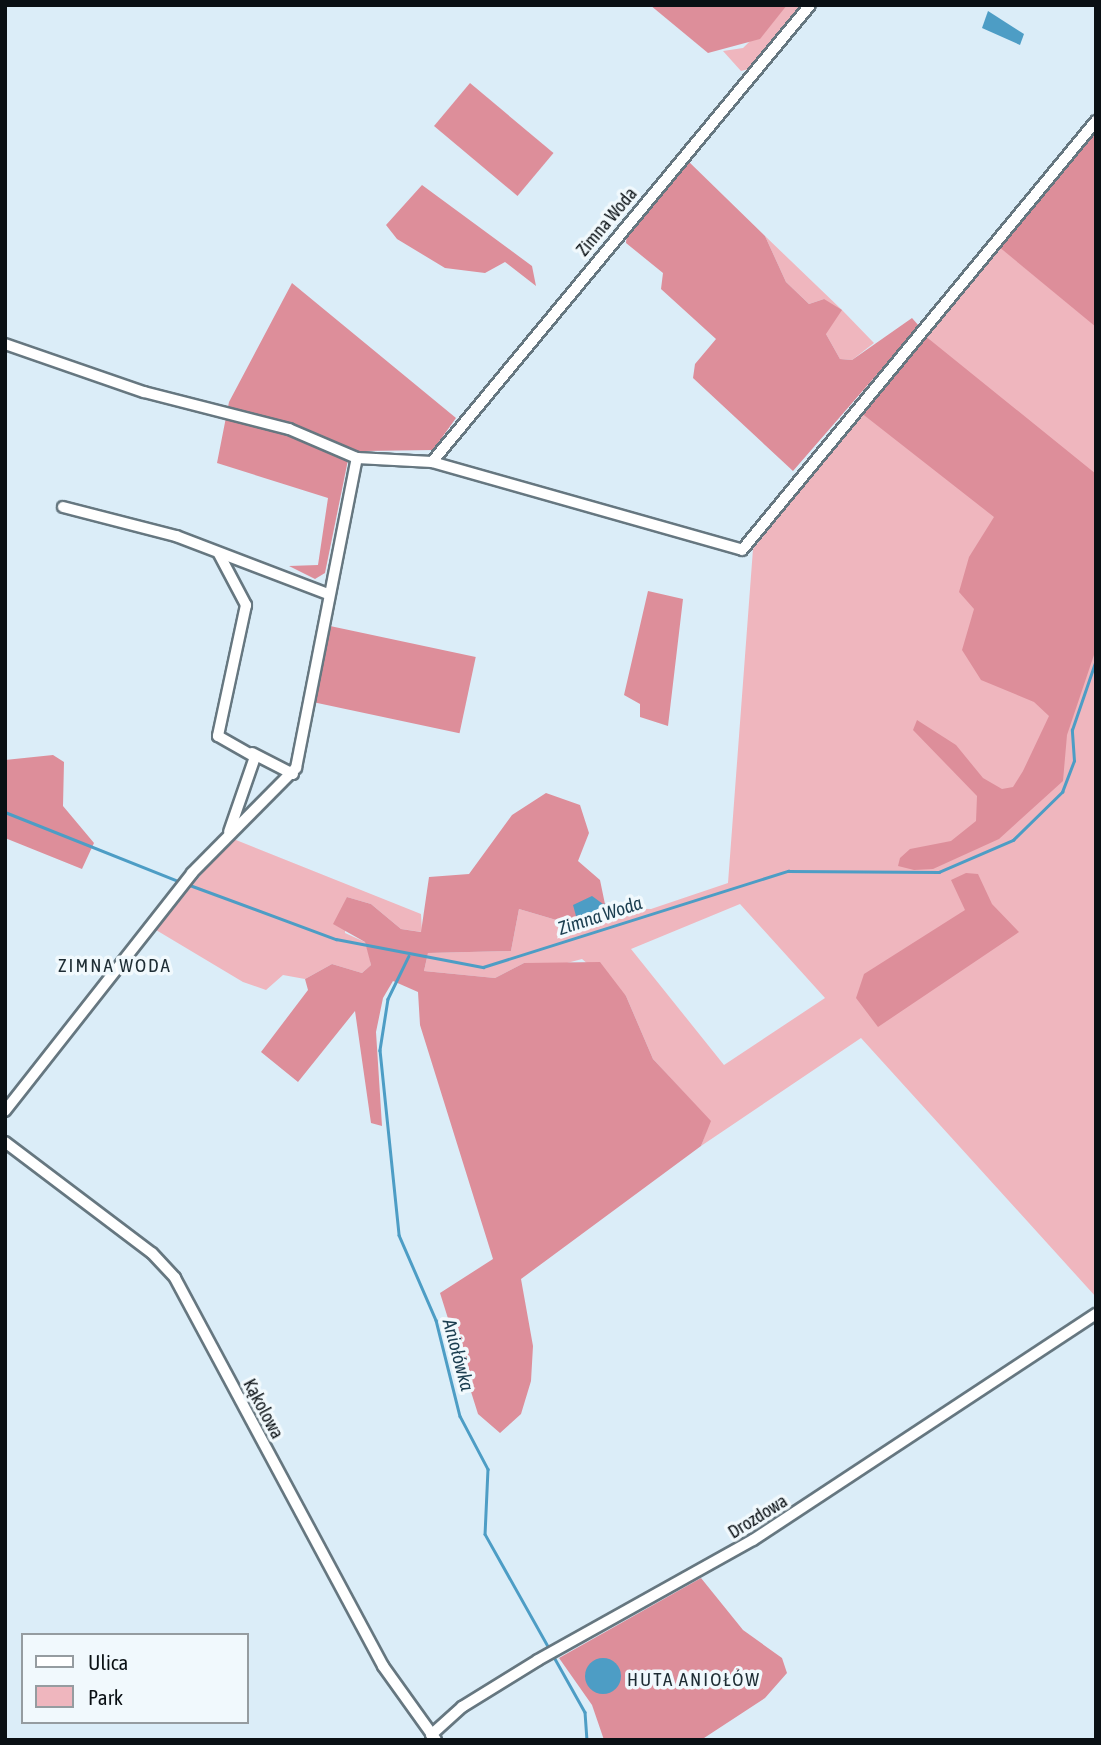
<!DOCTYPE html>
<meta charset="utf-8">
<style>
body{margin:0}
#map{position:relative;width:1101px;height:1745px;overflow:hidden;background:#dbedf8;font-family:"Asap Condensed",sans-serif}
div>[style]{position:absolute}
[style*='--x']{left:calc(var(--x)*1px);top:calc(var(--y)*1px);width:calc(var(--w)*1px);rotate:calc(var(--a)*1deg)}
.green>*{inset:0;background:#efb6be}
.forest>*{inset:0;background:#dd8e9a;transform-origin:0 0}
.water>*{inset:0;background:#4d9dc5}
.round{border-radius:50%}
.stream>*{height:2.5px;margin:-1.25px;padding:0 1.25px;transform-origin:1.25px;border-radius:1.25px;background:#4d9dc5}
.roads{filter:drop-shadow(2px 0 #667780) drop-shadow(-2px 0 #667780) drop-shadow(0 2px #667780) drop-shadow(0 -2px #667780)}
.street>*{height:10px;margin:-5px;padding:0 5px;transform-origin:5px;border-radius:5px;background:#fff}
span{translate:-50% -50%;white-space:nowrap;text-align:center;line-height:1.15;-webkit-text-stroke:7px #f1f9fd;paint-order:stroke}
.street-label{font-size:18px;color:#0a1014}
.water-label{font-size:19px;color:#1b3e50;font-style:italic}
.neighbourhood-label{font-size:19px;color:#1d2c33;letter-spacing:2px}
.frame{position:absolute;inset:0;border:7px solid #0a1014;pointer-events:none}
.legend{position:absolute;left:21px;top:1633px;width:228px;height:91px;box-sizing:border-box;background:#f1f9fd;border:2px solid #959ca0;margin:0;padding:9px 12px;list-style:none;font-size:21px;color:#0a1014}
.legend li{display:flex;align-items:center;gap:14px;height:35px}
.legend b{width:35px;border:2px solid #959ca0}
</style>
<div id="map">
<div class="green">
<i style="clip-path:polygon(787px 5px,804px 5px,749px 69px,741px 71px,723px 51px,743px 48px)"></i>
<i style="clip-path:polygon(evenodd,1096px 124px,1096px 1297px,861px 1038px,701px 1146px,710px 1121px,653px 1059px,626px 996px,582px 959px,552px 967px,524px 963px,495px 978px,424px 971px,428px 953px,511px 951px,519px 909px,563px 922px,607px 908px,651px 909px,728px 883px,753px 549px,1096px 124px,740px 904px,825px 998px,724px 1065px,631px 949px,740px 904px)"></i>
<i style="clip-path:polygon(765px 236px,842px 310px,874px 343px,852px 360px,840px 359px,826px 334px,824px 299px,809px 304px,786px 282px)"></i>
<i style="clip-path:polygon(231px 838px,421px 914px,422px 932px,401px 929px,371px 904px,347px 897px,345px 933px,365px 942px,369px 954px,371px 965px,362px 973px,332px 964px,305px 979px,283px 975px,266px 990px,243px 982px,156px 930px)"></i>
</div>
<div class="forest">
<i style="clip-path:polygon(650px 5px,787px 5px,760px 39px,708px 53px)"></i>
<i style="left:470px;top:83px;width:109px;height:56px;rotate:40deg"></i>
<i style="clip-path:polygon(1096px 129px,1096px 327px,998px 246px)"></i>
<i style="clip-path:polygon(686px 159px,765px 236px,786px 282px,809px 304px,824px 299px,842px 310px,826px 334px,840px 359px,852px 360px,912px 318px,919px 326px,793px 471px,693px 378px,695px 364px,716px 339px,661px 289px,663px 273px,626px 243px,627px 231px)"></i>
<i style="clip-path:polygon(422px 185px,532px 266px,536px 286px,505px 262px,485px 273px,445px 268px,397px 239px,386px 225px)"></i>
<i style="clip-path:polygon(292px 283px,456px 418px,433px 450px,364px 451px,348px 460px,325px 573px,315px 579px,289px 566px,318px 565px,328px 498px,217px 463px,229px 402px)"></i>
<i style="clip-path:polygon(924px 335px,1096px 474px,1096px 649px,1067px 735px,1063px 781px,999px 839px,933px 869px,914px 870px,898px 866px,900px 858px,910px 849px,951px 841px,976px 821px,977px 796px,913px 730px,917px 720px,956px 745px,983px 778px,1002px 789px,1013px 787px,1023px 771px,1049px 716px,1034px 702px,981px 680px,962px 650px,974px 609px,959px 592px,969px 557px,994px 517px,860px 412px)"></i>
<i style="clip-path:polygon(648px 591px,683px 599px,668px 726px,640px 717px,640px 704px,624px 695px)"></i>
<i style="left:330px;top:626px;width:149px;height:78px;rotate:12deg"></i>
<i style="clip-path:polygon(53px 755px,64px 762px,63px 806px,94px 843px,82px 869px,5px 838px,5px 760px)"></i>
<i style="clip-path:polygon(546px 793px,580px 805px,589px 833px,578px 861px,600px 880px,606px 909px,563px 922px,519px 909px,511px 951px,428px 953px,424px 971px,495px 978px,524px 963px,600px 962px,626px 996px,653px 1059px,711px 1121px,701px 1146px,521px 1279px,533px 1346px,531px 1381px,521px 1414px,500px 1433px,478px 1414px,440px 1293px,493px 1259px,420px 1025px,418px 992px,393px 981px,383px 998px,376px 1032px,382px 1126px,371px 1123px,355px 1011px,298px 1082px,261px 1052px,308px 990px,305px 979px,332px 964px,362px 973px,371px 965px,365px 942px,333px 924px,347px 897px,371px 904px,401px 929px,421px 932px,429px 877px,469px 874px,512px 815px)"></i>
<i style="clip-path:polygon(966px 873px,978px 874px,992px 904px,1019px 932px,878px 1027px,856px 998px,864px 974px,965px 910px,951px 880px)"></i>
<i style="clip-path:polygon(701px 1578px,743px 1630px,782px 1658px,787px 1673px,765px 1698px,701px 1740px,604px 1740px,592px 1705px,559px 1658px)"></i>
</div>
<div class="water">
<i style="clip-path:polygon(988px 11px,1024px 34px,1020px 45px,982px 28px)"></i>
<i style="clip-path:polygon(592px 896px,603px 904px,617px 902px,620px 912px,576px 916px,573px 905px)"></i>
<i class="round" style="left:585px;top:1658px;width:36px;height:36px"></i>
</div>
<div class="stream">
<i style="--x:5;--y:812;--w:189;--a:21.7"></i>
<i style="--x:187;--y:884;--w:159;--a:20.3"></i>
<i style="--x:336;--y:939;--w:150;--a:10.8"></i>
<i style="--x:483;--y:967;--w:320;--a:-17.5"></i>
<i style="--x:788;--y:871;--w:151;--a:0.4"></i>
<i style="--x:939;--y:872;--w:81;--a:-23.4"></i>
<i style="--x:1013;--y:840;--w:69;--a:-44.4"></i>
<i style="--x:1062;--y:792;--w:33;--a:-69"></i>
<i style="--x:1074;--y:761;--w:31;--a:-94"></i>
<i style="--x:1072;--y:730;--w:74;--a:-71.1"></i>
<i style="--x:409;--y:956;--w:48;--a:116"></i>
<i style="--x:388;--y:999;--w:52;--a:98.9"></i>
<i style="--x:380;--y:1050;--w:186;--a:84.1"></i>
<i style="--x:399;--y:1235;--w:93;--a:66.5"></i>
<i style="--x:436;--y:1320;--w:99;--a:76"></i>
<i style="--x:460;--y:1416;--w:60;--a:62.2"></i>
<i style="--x:488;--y:1469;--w:65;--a:92.6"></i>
<i style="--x:485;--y:1534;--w:204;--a:60.7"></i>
<i style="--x:585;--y:1712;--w:28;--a:86"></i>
</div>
<div class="roads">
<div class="street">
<i style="--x:5;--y:344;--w:147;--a:19.1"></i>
<i style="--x:144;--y:392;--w:150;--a:14.3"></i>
<i style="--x:289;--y:429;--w:74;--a:23.1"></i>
<i style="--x:432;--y:462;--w:593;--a:-50.4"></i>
<i style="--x:63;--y:507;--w:117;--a:14.4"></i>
<i style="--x:176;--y:536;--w:163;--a:20.9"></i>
<i style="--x:219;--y:554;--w:58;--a:62.1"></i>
<i style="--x:246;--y:605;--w:134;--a:102.1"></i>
<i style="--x:218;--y:736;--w:43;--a:29.6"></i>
<i style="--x:255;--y:757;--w:79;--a:109.1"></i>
<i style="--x:252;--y:753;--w:46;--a:27.1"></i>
<i style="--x:5;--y:1111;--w:303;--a:-51.8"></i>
<i style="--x:192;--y:873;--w:148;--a:-45.3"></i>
<i style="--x:296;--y:768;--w:316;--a:-78.9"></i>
<i style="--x:357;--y:458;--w:75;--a:3.1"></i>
<i style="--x:432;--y:462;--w:322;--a:15.8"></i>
<i style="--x:742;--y:550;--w:556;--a:-50.47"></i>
<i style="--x:5;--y:1142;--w:184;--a:37.1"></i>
<i style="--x:152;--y:1253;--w:34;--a:47"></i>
<i style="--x:175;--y:1278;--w:440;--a:61.8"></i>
<i style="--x:383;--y:1666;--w:91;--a:54.4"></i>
<i style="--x:431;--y:1735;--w:42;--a:-42.1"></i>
<i style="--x:462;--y:1707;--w:89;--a:-31.7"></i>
<i style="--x:538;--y:1660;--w:246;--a:-29.2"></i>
<i style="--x:753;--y:1540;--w:411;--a:-33.4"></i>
</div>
</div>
<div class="street-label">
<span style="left:607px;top:222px;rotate:-50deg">Zimna Woda</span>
<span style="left:263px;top:1409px;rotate:62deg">Kąkolowa</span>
<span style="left:758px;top:1517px;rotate:-32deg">Drozdowa</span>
</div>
<div class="water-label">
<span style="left:600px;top:916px;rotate:-18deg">Zimna Woda</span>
<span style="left:458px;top:1355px;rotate:75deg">Aniołówka</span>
</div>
<div class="neighbourhood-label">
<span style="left:115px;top:966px">ZIMNA WODA</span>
<span style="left:694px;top:1680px">HUTA ANIOŁÓW</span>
</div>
<div class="frame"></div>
<ul class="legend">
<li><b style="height:9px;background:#fff"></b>Ulica</li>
<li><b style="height:19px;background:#efb6be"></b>Park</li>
</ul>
</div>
